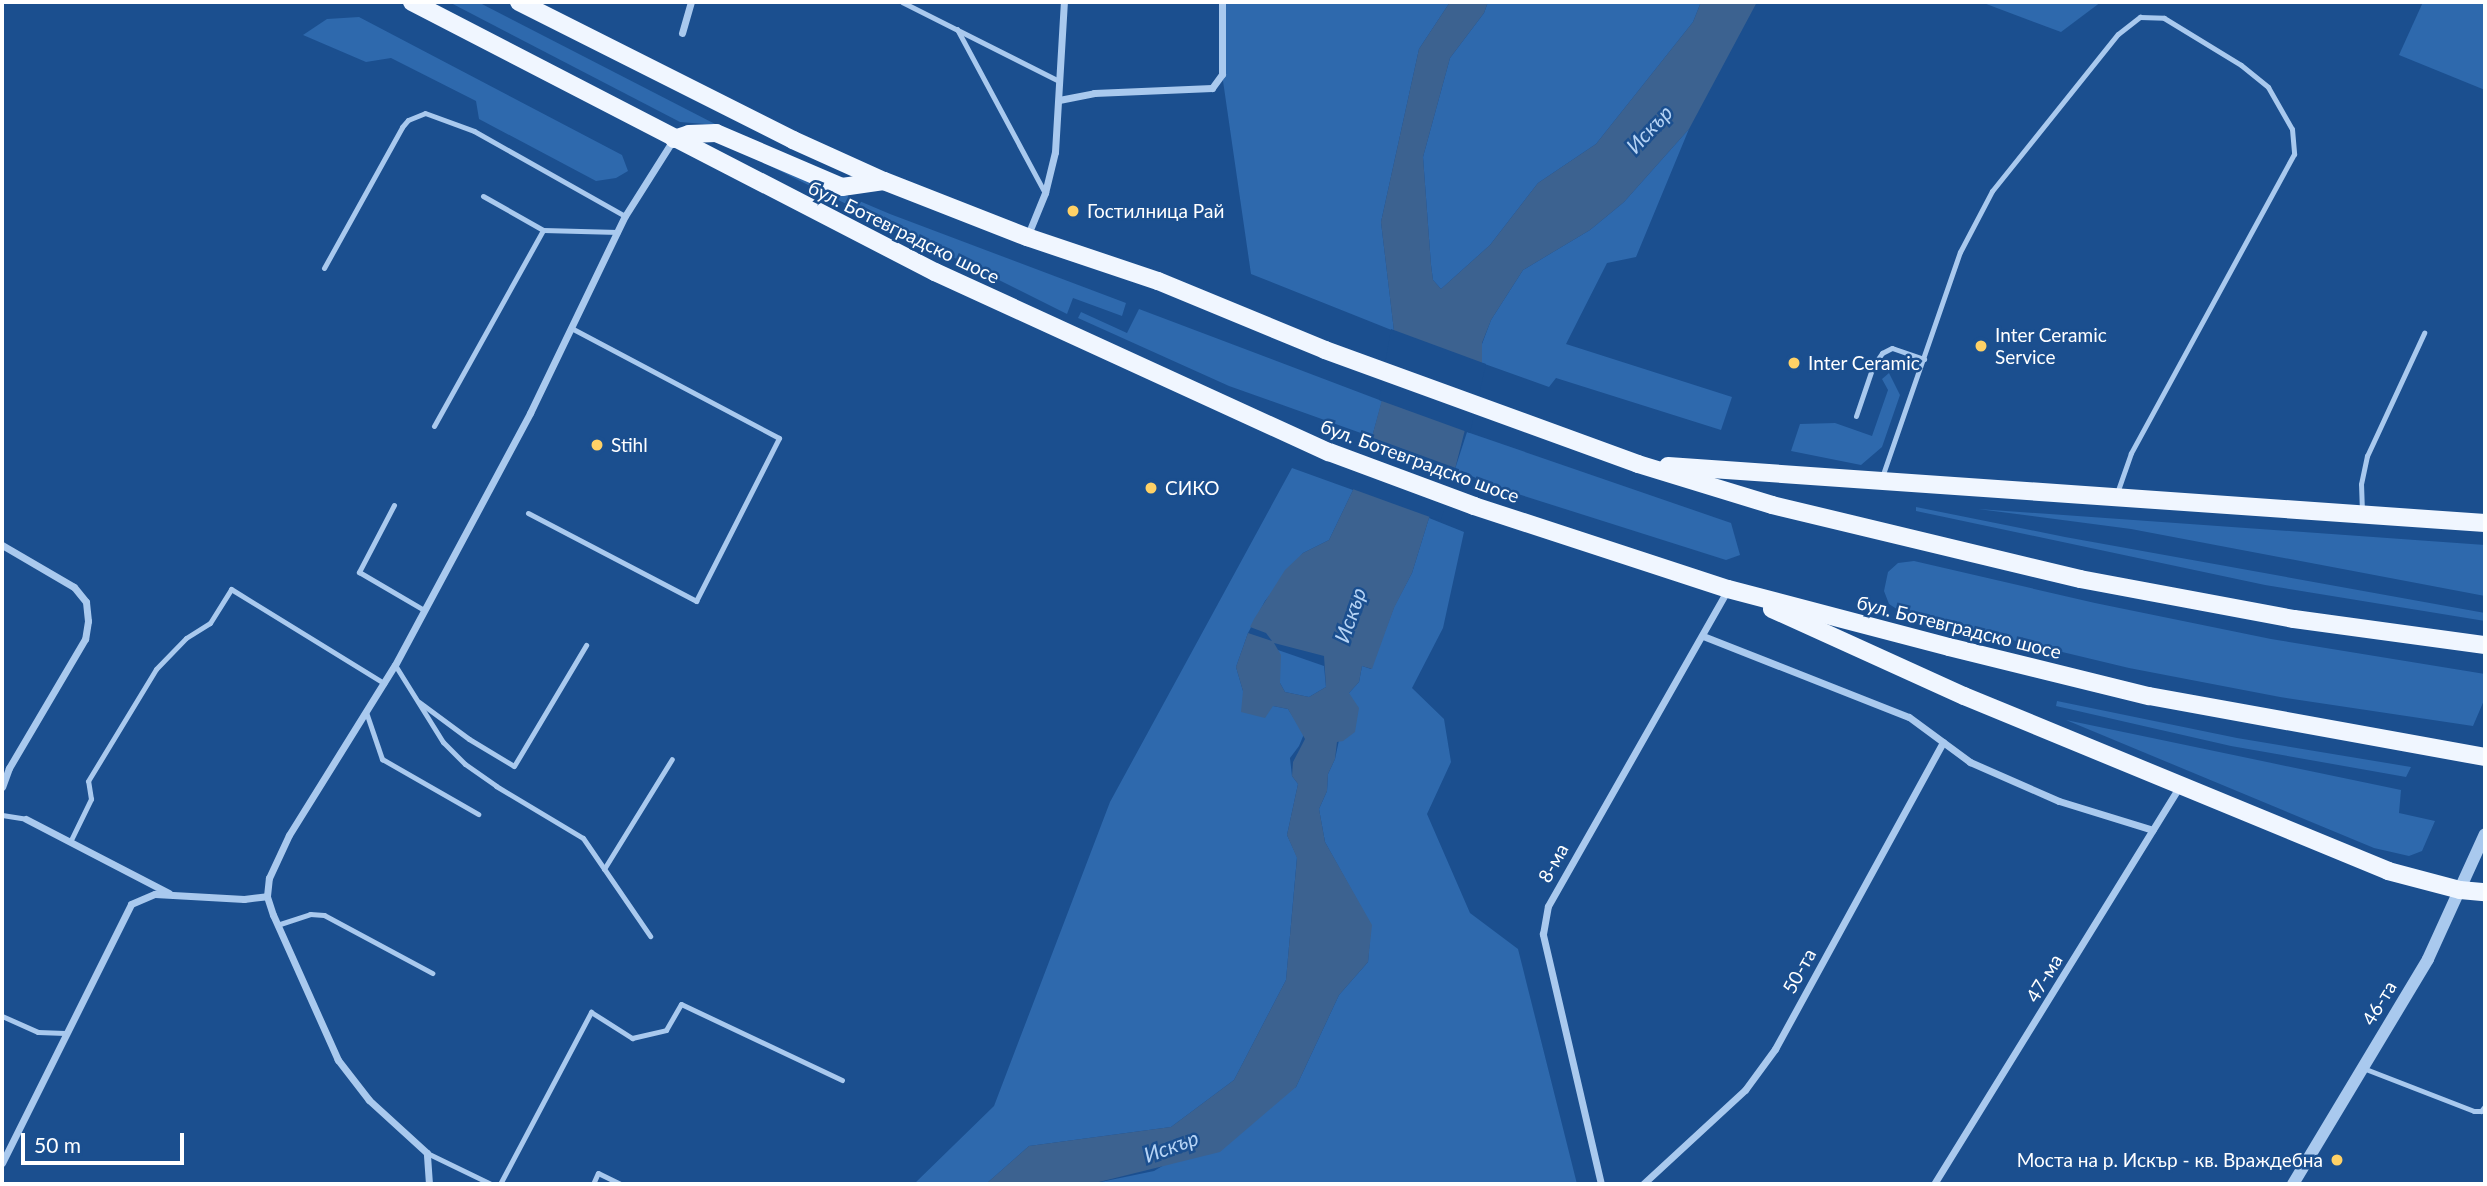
<!DOCTYPE html>
<meta charset="utf-8">
<style>
body{margin:0}
#map{position:relative;width:2487px;height:1186px;overflow:hidden;background:#1b4f8f;font-family:Lato,sans-serif}
div>[style]{position:absolute}
[style*='--x']{left:calc(var(--x)*1px);top:calc(var(--y)*1px);width:calc(var(--w)*1px);rotate:calc(var(--a)*1deg)}
.green>*{inset:0;background:#2e69ad}
.water>*{inset:0;background:#3c6290}
.pier>*{inset:0;background:#1b4f8f;transform-origin:0 0}
.service>*{height:5px;margin:-2.5px;padding:0 2.5px;transform-origin:2.5px;border-radius:2.5px;background:#a9c9ee}
.minor>*{height:7px;margin:-3.5px;padding:0 3.5px;transform-origin:3.5px;border-radius:3.5px;background:#a9c9ee}
.tertiary>*{height:12px;margin:-6px;padding:0 6px;transform-origin:6px;border-radius:6px;background:#a9c9ee}
.primary>*{height:18px;margin:-9px;padding:0 9px;transform-origin:9px;border-radius:9px;background:#f0f6ff}
.dots>*{width:19px;height:19px;translate:-50% -50%;box-sizing:border-box;border:4px solid #1b4f8f;border-radius:50%}
span{translate:-50% -50%;white-space:nowrap;text-align:center;line-height:1.15;-webkit-text-stroke:5px #1b4f8f;paint-order:stroke}
.poi-label{font-size:19px;color:#fff}
.left{translate:0 -50%;text-align:left}
.right{translate:-100% -50%;text-align:right}
.street-label{font-size:19px;color:#fff}
.water-label{font-size:21px;color:#b5d3f5;font-style:italic}
.frame{position:absolute;inset:0;border:4px solid #fff;pointer-events:none}
.scale{position:absolute;left:21px;top:1133px;width:163px;height:32px;box-sizing:border-box;border:4px solid #fff;border-top:0;padding-left:9px;font-size:21px;line-height:24px;white-space:nowrap;color:#fff;-webkit-text-stroke:5px #1b4f8f;paint-order:stroke}
</style>
<div id="map">
<div class="green">
<i style="clip-path:polygon(449px 2px,478px 2px,717px 125px,680px 122px)"></i>
<i style="clip-path:polygon(1222px 2px,1450px 2px,1419px 49px,1381px 222px,1394px 331px,1251px 274px,1222px 74px)"></i>
<i style="clip-path:polygon(1488px 2px,1701px 2px,1693px 22px,1596px 144px,1538px 183px,1490px 245px,1441px 289px,1433px 280px,1431px 265px,1423px 157px,1450px 58px,1484px 13px)"></i>
<i style="clip-path:polygon(1981px 2px,2101px 2px,2061px 32px)"></i>
<i style="clip-path:polygon(2423px 2px,2485px 2px,2485px 90px,2399px 55px)"></i>
<i style="clip-path:polygon(359px 17px,622px 155px,628px 171px,616px 178px,596px 181px,479px 119px,476px 101px,391px 58px,366px 62px,303px 35px,327px 19px)"></i>
<i style="clip-path:polygon(1689px 129px,1636px 257px,1607px 263px,1566px 344px,1732px 397px,1721px 430px,1556px 378px,1549px 387px,1482px 363px,1482px 344px,1491px 320px,1523px 270px,1590px 230px,1624px 202px)"></i>
<i style="clip-path:polygon(732px 147px,890px 214px,1126px 303px,1122px 316px,1073px 298px,1067px 314px)"></i>
<i style="clip-path:polygon(1139px 309px,1382px 401px,1372px 437px,1229px 386px,1078px 318px,1081px 312px,1127px 333px)"></i>
<i style="clip-path:polygon(1889px 373px,1900px 395px,1882px 447px,1861px 465px,1791px 451px,1800px 424px,1835px 423px,1872px 436px,1888px 390px,1882px 379px)"></i>
<i style="clip-path:polygon(1467px 432px,1731px 523px,1740px 555px,1726px 560px,1502px 489px,1455px 469px)"></i>
<i style="clip-path:polygon(1292px 468px,1353px 490px,1329px 540px,1303px 553px,1265px 601px,1248px 633px,1236px 667px,1243px 691px,1273px 706px,1288px 709px,1304px 734px,1299px 746px,1290px 758px,1292px 776px,1298px 784px,1287px 835px,1297px 857px,1286px 980px,1234px 1080px,1171px 1127px,1029px 1146px,986px 1184px,914px 1184px,994px 1106px,1110px 802px)"></i>
<i style="clip-path:polygon(1916px 507px,2065px 537px,2485px 613px,2485px 621px,2265px 585px,1916px 511px)"></i>
<i style="clip-path:polygon(1978px 509px,2485px 545px,2485px 596px,2131px 529px)"></i>
<i style="clip-path:polygon(1429px 518px,1464px 532px,1443px 628px,1412px 688px,1444px 719px,1451px 762px,1427px 814px,1470px 913px,1518px 949px,1577px 1184px,1091px 1184px,1154px 1171px,1296px 1087px,1339px 995px,1368px 962px,1371px 925px,1325px 842px,1319px 809px,1327px 791px,1328px 774px,1335px 759px,1349px 693px,1359px 682px,1362px 666px,1371px 669px,1394px 607px,1412px 573px)"></i>
<i style="clip-path:polygon(1914px 561px,2095px 603px,2271px 639px,2485px 674px,2485px 698px,2473px 726px,2280px 697px,2129px 668px,1945px 624px,1903px 613px,1889px 604px,1884px 591px,1888px 572px,1898px 563px)"></i>
<i style="clip-path:polygon(1278px 650px,1324px 666px,1326px 687px,1309px 697px,1285px 692px,1280px 683px)"></i>
<i style="clip-path:polygon(2057px 701px,2237px 738px,2411px 767px,2406px 777px,2231px 746px,2056px 706px)"></i>
<i style="clip-path:polygon(2066px 720px,2401px 790px,2399px 813px,2435px 821px,2422px 851px,2409px 856px,2374px 848px)"></i>
</div>
<div class="water">
<i style="clip-path:polygon(evenodd,1450px 2px,1488px 2px,1484px 13px,1450px 58px,1423px 157px,1431px 265px,1433px 280px,1441px 289px,1490px 245px,1538px 183px,1596px 144px,1693px 22px,1701px 2px,1757px 2px,1689px 129px,1624px 202px,1590px 230px,1523px 270px,1491px 320px,1482px 343px,1482px 363px,1455px 469px,1429px 518px,1412px 573px,1394px 608px,1372px 669px,1362px 666px,1359px 682px,1349px 693px,1359px 708px,1355px 732px,1343px 741px,1337px 742px,1335px 759px,1328px 774px,1327px 791px,1319px 809px,1325px 842px,1372px 925px,1368px 962px,1339px 995px,1296px 1087px,1220px 1152px,1091px 1184px,986px 1184px,1029px 1146px,1171px 1127px,1234px 1080px,1286px 980px,1297px 858px,1287px 835px,1298px 784px,1292px 776px,1293px 762px,1305px 739px,1288px 709px,1273px 706px,1265px 718px,1241px 712px,1243px 691px,1236px 667px,1248px 633px,1272px 641px,1266px 633px,1250px 627px,1254px 619px,1285px 570px,1303px 553px,1329px 540px,1353px 490px,1372px 437px,1387px 381px,1394px 331px,1381px 222px,1419px 49px,1450px 2px,1274px 643px,1324px 656px,1326px 687px,1309px 697px,1285px 692px,1280px 683px,1281px 655px,1274px 643px)"></i>
</div>
<div class="pier">
<i style="clip-path:polygon(1391px 329px,1486px 364px,1470px 433px,1379px 400px)"></i>
<i style="left:1368px;top:436px;width:97px;height:55px;rotate:20deg"></i>
</div>
<div class="service">
<i style="--x:902;--y:2;--w:174;--a:26.7"></i>
<i style="--x:957;--y:29;--w:186;--a:61.8"></i>
<i style="--x:483;--y:196;--w:69;--a:29.5"></i>
<i style="--x:543;--y:230;--w:75;--a:1.5"></i>
<i style="--x:324;--y:268;--w:161;--a:-61"></i>
<i style="--x:402;--y:127;--w:9;--a:-49"></i>
<i style="--x:408;--y:120;--w:18;--a:-22"></i>
<i style="--x:425;--y:113;--w:52;--a:20.2"></i>
<i style="--x:474;--y:131;--w:173;--a:29.4"></i>
<i style="--x:1856;--y:416;--w:53;--a:-71.2"></i>
<i style="--x:1873;--y:366;--w:16;--a:-55"></i>
<i style="--x:1882;--y:353;--w:11;--a:-27"></i>
<i style="--x:1892;--y:348;--w:34;--a:19"></i>
<i style="--x:434;--y:426;--w:224;--a:-60.9"></i>
<i style="--x:1882;--y:477;--w:238;--a:-70.9"></i>
<i style="--x:1960;--y:252;--w:69;--a:-62.3"></i>
<i style="--x:1992;--y:191;--w:201;--a:-51.3"></i>
<i style="--x:2118;--y:34;--w:28;--a:-38"></i>
<i style="--x:2140;--y:17;--w:24;--a:2"></i>
<i style="--x:2164;--y:18;--w:90;--a:31.4"></i>
<i style="--x:2241;--y:65;--w:35;--a:39"></i>
<i style="--x:2268;--y:87;--w:48;--a:60.3"></i>
<i style="--x:2292;--y:129;--w:25;--a:85"></i>
<i style="--x:2294;--y:154;--w:341;--a:118.6"></i>
<i style="--x:2131;--y:453;--w:42;--a:109.3"></i>
<i style="--x:394;--y:505;--w:76;--a:117.6"></i>
<i style="--x:359;--y:572;--w:75;--a:30.3"></i>
<i style="--x:2362;--y:512;--w:28;--a:-92"></i>
<i style="--x:2361;--y:484;--w:29;--a:-78"></i>
<i style="--x:2367;--y:456;--w:136;--a:-65.1"></i>
<i style="--x:528;--y:513;--w:190;--a:27.6"></i>
<i style="--x:696;--y:601;--w:183;--a:-63"></i>
<i style="--x:779;--y:438;--w:233;--a:-152.1"></i>
<i style="--x:395;--y:665;--w:91;--a:58.1"></i>
<i style="--x:443;--y:742;--w:31;--a:45"></i>
<i style="--x:465;--y:764;--w:38;--a:35"></i>
<i style="--x:496;--y:786;--w:101;--a:30.9"></i>
<i style="--x:583;--y:838;--w:119;--a:55.6"></i>
<i style="--x:419;--y:702;--w:62;--a:36.5"></i>
<i style="--x:469;--y:739;--w:52;--a:31"></i>
<i style="--x:514;--y:766;--w:141;--a:-59.2"></i>
<i style="--x:366;--y:712;--w:50;--a:71.2"></i>
<i style="--x:382;--y:759;--w:111;--a:29.8"></i>
<i style="--x:2;--y:815;--w:24;--a:9"></i>
<i style="--x:70;--y:842;--w:48;--a:-64"></i>
<i style="--x:91;--y:799;--w:18;--a:-99"></i>
<i style="--x:88;--y:781;--w:131;--a:-58.7"></i>
<i style="--x:156;--y:669;--w:43;--a:-45.9"></i>
<i style="--x:186;--y:638;--w:28;--a:-32"></i>
<i style="--x:210;--y:623;--w:40;--a:-58"></i>
<i style="--x:231;--y:589;--w:180;--a:31.6"></i>
<i style="--x:604;--y:869;--w:129;--a:-58.3"></i>
<i style="--x:277;--y:925;--w:35;--a:-18"></i>
<i style="--x:310;--y:914;--w:14;--a:4"></i>
<i style="--x:324;--y:915;--w:123;--a:28.2"></i>
<i style="--x:2;--y:1016;--w:39;--a:24"></i>
<i style="--x:38;--y:1032;--w:27;--a:2"></i>
<i style="--x:2363;--y:1068;--w:119;--a:21.2"></i>
<i style="--x:2474;--y:1111;--w:7;--a:0"></i>
<i style="--x:2481;--y:1111;--w:6;--a:-51"></i>
<i style="--x:427;--y:1153;--w:71;--a:25.8"></i>
<i style="--x:500;--y:1184;--w:195;--a:-62.1"></i>
<i style="--x:591;--y:1012;--w:49;--a:32.4"></i>
<i style="--x:632;--y:1038;--w:35;--a:-13"></i>
<i style="--x:666;--y:1030;--w:30;--a:-60"></i>
<i style="--x:681;--y:1004;--w:178;--a:25.3"></i>
<i style="--x:593;--y:1184;--w:12;--a:-66"></i>
<i style="--x:598;--y:1173;--w:25;--a:26"></i>
</div>
<div class="minor">
<i style="--x:682;--y:33;--w:32;--a:-74"></i>
<i style="--x:1059;--y:100;--w:36;--a:-11"></i>
<i style="--x:1094;--y:93;--w:118;--a:-2.4"></i>
<i style="--x:1212;--y:88;--w:17;--a:-54"></i>
<i style="--x:1222;--y:74;--w:72;--a:-90"></i>
<i style="--x:1027;--y:237;--w:48;--a:-67.8"></i>
<i style="--x:1045;--y:193;--w:42;--a:-76.3"></i>
<i style="--x:1055;--y:152;--w:150;--a:-86.6"></i>
<i style="--x:2;--y:545;--w:83;--a:30.3"></i>
<i style="--x:74;--y:587;--w:19;--a:51"></i>
<i style="--x:86;--y:602;--w:19;--a:84"></i>
<i style="--x:88;--y:621;--w:18;--a:99"></i>
<i style="--x:85;--y:639;--w:150;--a:120.5"></i>
<i style="--x:9;--y:768;--w:20;--a:110"></i>
<i style="--x:1703;--y:636;--w:221;--a:21.5"></i>
<i style="--x:1909;--y:717;--w:76;--a:36.4"></i>
<i style="--x:1970;--y:762;--w:97;--a:23.7"></i>
<i style="--x:2059;--y:801;--w:98;--a:17.1"></i>
<i style="--x:26;--y:819;--w:161;--a:27.4"></i>
<i style="--x:2;--y:1163;--w:289;--a:-63.5"></i>
<i style="--x:131;--y:904;--w:26;--a:-23"></i>
<i style="--x:155;--y:894;--w:89;--a:3.2"></i>
<i style="--x:244;--y:899;--w:23;--a:-7"></i>
<i style="--x:429;--y:1184;--w:31;--a:-94"></i>
<i style="--x:427;--y:1153;--w:79;--a:-137.6"></i>
<i style="--x:369;--y:1100;--w:51;--a:-127.8"></i>
<i style="--x:338;--y:1060;--w:159;--a:-114.1"></i>
<i style="--x:273;--y:915;--w:20;--a:-108"></i>
<i style="--x:267;--y:896;--w:18;--a:-84"></i>
<i style="--x:269;--y:878;--w:47;--a:-65.1"></i>
<i style="--x:289;--y:835;--w:200;--a:-58.1"></i>
<i style="--x:395;--y:665;--w:286;--a:-61.8"></i>
<i style="--x:530;--y:413;--w:219;--a:-64.3"></i>
<i style="--x:625;--y:216;--w:90;--a:-57.7"></i>
<i style="--x:1601;--y:1184;--w:257;--a:-103.1"></i>
<i style="--x:1543;--y:934;--w:28;--a:-80"></i>
<i style="--x:1548;--y:906;--w:365;--a:-60.4"></i>
<i style="--x:1643;--y:1184;--w:139;--a:-42.7"></i>
<i style="--x:1745;--y:1090;--w:51;--a:-53.8"></i>
<i style="--x:1775;--y:1049;--w:350;--a:-61.3"></i>
<i style="--x:1934;--y:1184;--w:467;--a:-58.3"></i>
</div>
<div class="tertiary">
<i style="--x:2293;--y:1184;--w:262;--a:-59"></i>
<i style="--x:2428;--y:959;--w:137;--a:-65.5"></i>
</div>
<div class="primary">
<i style="--x:412;--y:2;--w:589;--a:27.31"></i>
<i style="--x:935;--y:272;--w:433;--a:24.6"></i>
<i style="--x:1329;--y:452;--w:155;--a:20.4"></i>
<i style="--x:1474;--y:506;--w:267;--a:18.1"></i>
<i style="--x:1728;--y:589;--w:228;--a:14.7"></i>
<i style="--x:1949;--y:647;--w:206;--a:13.8"></i>
<i style="--x:2149;--y:696;--w:341;--a:10.3"></i>
<i style="--x:519;--y:2;--w:307;--a:26.7"></i>
<i style="--x:793;--y:140;--w:100;--a:24.3"></i>
<i style="--x:884;--y:181;--w:154;--a:21.4"></i>
<i style="--x:1027;--y:237;--w:138;--a:18.6"></i>
<i style="--x:1158;--y:281;--w:181;--a:22.4"></i>
<i style="--x:1325;--y:350;--w:333;--a:20"></i>
<i style="--x:1638;--y:464;--w:140;--a:17"></i>
<i style="--x:1772;--y:505;--w:317;--a:13.5"></i>
<i style="--x:2080;--y:579;--w:218;--a:10.6"></i>
<i style="--x:2294;--y:619;--w:193;--a:7.8"></i>
<i style="--x:674;--y:139;--w:16;--a:-18"></i>
<i style="--x:689;--y:134;--w:27;--a:-2"></i>
<i style="--x:716;--y:133;--w:137;--a:23.2"></i>
<i style="--x:842;--y:187;--w:42;--a:-8.1"></i>
<i style="--x:1668;--y:466;--w:819;--a:3.99"></i>
<i style="--x:1772;--y:609;--w:211;--a:24.4"></i>
<i style="--x:1964;--y:696;--w:459;--a:22.4"></i>
<i style="--x:2388;--y:871;--w:74;--a:14.8"></i>
<i style="--x:2460;--y:890;--w:25;--a:5"></i>
</div>
<div class="dots">
<i style="left:1073px;top:211px;background:#ffd166"></i>
<i style="left:1981px;top:346px;background:#ffd166"></i>
<i style="left:1794px;top:363px;background:#ffd166"></i>
<i style="left:597px;top:445px;background:#ffd166"></i>
<i style="left:1151px;top:488px;background:#ffd166"></i>
<i style="left:2337px;top:1160px;background:#ffd166"></i>
</div>
<div class="poi-label">
<span class="left" style="left:1087px;top:211px">Гостилница Рай</span>
<span class="left" style="left:1995px;top:346px">Inter Ceramic<br>Service</span>
<span class="left" style="left:1808px;top:363px">Inter Ceramic</span>
<span class="left" style="left:611px;top:445px">Stihl</span>
<span class="left" style="left:1165px;top:488px">СИКО</span>
<span class="right" style="left:2323px;top:1160px">Моста на р. Искър - кв. Враждебна</span>
</div>
<div class="street-label">
<span style="left:904px;top:232px;rotate:26deg">бул. Ботевградско шосе</span>
<span style="left:1420px;top:461px;rotate:20deg">бул. Ботевградско шосе</span>
<span style="left:1959px;top:627px;rotate:14deg">бул. Ботевградско шосе</span>
<span style="left:1553px;top:863px;rotate:-61deg">8-ма</span>
<span style="left:1799px;top:971px;rotate:-61deg">50-та</span>
<span style="left:2044px;top:978px;rotate:-59deg">47-ма</span>
<span style="left:2379px;top:1003px;rotate:-59deg">46-та</span>
</div>
<div class="water-label">
<span style="left:1649px;top:129px;rotate:-47deg">Искър</span>
<span style="left:1350px;top:615px;rotate:-71deg">Искър</span>
<span style="left:1171px;top:1146px;rotate:-20deg">Искър</span>
</div>
<div class="frame"></div>
<div class="scale">50 m</div>
</div>
